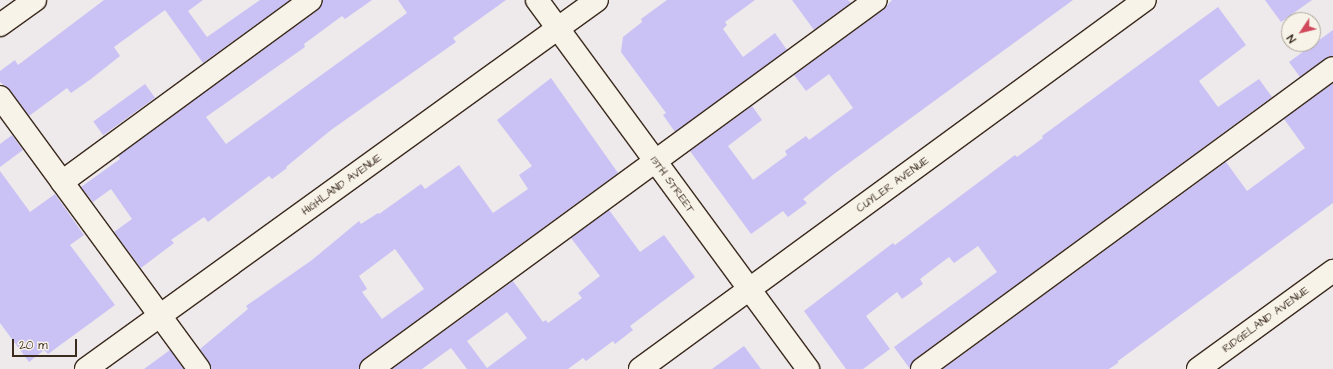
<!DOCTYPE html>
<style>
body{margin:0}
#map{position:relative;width:1333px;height:369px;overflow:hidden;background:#eee9eb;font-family:"Architects Daughter",sans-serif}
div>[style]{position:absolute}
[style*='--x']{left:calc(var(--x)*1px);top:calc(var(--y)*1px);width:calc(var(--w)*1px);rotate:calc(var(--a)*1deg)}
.building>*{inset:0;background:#cac2f5;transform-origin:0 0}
.roads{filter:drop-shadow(1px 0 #3b2a1e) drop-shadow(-1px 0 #3b2a1e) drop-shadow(0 1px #3b2a1e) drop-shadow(0 -1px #3b2a1e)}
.minor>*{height:22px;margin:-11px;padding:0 11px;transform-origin:11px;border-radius:11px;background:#f7f3e8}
span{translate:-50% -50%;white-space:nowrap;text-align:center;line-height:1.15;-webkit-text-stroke:3px #f7f3e8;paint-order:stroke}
.street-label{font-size:11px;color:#3b2a1e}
.north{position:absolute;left:1281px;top:12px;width:40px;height:40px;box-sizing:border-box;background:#f7f3e8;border:1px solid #aca397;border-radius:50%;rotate:235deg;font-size:11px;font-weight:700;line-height:16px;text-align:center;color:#3b2a1e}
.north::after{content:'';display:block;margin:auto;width:14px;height:18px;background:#d1495b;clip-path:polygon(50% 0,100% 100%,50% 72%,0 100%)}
.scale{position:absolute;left:12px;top:339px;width:65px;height:18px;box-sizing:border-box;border:2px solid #3b2a1e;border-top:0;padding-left:5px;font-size:12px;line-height:14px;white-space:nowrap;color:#3b2a1e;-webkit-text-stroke:3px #f7f3e8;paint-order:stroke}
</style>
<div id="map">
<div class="building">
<i style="clip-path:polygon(104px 0,203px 0,188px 11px,207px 37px,260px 0,290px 0,203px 63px,165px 10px,114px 47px,120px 56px,91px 79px,71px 93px,67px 88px,29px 116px,10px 90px,0 82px,0 71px,15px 60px,18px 65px)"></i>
<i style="clip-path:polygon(323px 0,372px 0,345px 19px,342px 16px,304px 44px,305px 47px,206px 117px,226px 144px,407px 13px,398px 0,506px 0,453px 38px,456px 42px,331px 130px,286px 167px,287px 168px,272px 179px,269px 176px,208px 222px,204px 217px,171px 240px,174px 243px,141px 268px,114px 232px,132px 219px,111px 189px,93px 202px,81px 187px,120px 159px,118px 156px,318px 10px)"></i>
<i style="clip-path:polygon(667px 0,755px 0,725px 22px,727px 25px,723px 29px,743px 57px,775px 33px,787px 50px,675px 132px,663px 115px,666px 113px,621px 52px,623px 37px,642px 22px,641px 19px)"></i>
<i style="clip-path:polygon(792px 0,848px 0,851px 3px,814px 30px)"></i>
<i style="clip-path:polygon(892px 0,1073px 0,834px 174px,803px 199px,807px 203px,788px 217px,783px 211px,751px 234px,690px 151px,752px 106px,762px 120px,728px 146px,753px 180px,787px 155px,785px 151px,806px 136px,809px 140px,853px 108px,829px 74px,806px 91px,794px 75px,883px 10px)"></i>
<i style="clip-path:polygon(1265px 0,1312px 0,1281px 22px)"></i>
<i style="clip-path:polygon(1218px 7px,1246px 45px,1199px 81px,1218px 107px,1259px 79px,1272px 97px,915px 359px,910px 369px,894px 347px,997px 272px,978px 246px,954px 263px,949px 257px,920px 279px,923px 284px,902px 299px,897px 292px,866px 316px,890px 349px,863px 369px,846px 369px,804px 311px,893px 243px,895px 245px,1015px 155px,1017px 157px,1043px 138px,1042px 136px)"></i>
<i style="clip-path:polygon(1333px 30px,1333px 56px,1326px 58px,1300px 77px,1289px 62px)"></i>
<i style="clip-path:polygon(evenodd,551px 78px,618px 173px,364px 359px,359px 369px,211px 369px,200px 349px,248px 309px,246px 306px,312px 260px,359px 221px,361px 224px,378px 213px,379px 214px,421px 184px,425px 189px,459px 165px,493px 213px,528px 189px,519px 175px,532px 166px,497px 120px,551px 78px,395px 249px,424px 289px,382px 319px,362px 292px,367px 289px,359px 276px,395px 249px)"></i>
<i style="clip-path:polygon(1333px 83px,1333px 203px,1118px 361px,1118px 363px,1109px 369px,943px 369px,1226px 162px,1247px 191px,1305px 148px,1284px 119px)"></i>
<i style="left:145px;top:84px;width:17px;height:64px;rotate:54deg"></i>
<i style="clip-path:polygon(12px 135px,23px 150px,0 167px,0 144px)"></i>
<i style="clip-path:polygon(0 171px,30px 212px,55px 194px,84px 235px,70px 245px,115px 305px,48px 354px,44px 350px,29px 362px,0 323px)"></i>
<i style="clip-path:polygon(evenodd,609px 210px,640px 252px,664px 235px,695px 277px,630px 326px,633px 330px,615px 344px,613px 341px,586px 361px,583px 358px,568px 369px,467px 369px,451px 348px,422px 369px,392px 369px,513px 281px,543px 322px,546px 320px,548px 323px,582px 298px,578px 293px,600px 276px,571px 238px,609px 210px,507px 312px,527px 338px,487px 368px,467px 341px,507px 312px)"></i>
<i style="clip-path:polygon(744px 346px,761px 369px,712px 369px)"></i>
<i style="clip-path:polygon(170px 350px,184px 369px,144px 369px)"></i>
</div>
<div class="roads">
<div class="minor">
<i style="--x:537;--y:0;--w:458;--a:53.7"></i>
<i style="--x:0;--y:25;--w:43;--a:-35.5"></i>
<i style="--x:0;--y:97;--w:337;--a:53.8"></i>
<i style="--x:62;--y:182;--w:308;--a:-36.2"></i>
<i style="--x:86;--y:369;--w:630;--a:-35.83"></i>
<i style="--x:371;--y:369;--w:625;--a:-36.16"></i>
<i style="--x:640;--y:369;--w:625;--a:-36.16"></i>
<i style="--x:922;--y:369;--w:509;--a:-36.22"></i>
<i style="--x:1198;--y:369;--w:167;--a:-36"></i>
</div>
</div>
<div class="street-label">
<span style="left:342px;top:185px;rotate:-36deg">HIGHLAND AVENUE</span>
<span style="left:672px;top:185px;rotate:54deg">13TH STREET</span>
<span style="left:893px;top:185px;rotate:-36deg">CUYLER AVENUE</span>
<span style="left:1266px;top:320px;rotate:-36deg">RIDGELAND AVENUE</span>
</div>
<div class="north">N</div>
<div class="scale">20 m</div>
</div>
